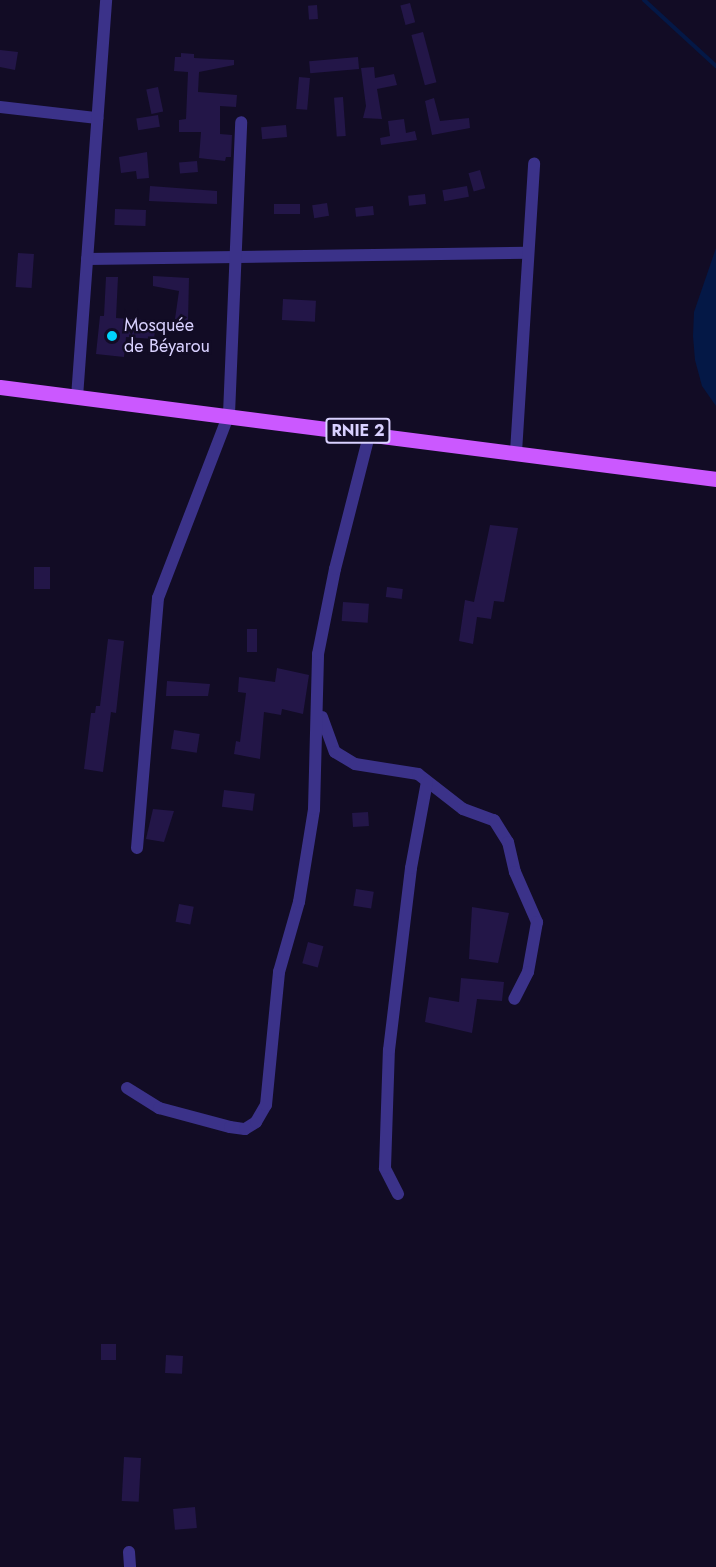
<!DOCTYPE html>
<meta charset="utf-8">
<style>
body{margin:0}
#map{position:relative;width:716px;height:1567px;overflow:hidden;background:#120c25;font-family:Jost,sans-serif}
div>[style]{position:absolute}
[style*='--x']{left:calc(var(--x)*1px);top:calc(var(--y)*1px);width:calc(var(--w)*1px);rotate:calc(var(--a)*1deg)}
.water>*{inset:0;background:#041846}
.stream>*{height:4px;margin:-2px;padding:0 2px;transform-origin:2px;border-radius:2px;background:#041846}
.building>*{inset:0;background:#231648;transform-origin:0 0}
.minor>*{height:12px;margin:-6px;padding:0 6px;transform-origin:6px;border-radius:6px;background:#3b3289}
.major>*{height:15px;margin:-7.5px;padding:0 7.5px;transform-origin:7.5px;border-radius:7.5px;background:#cb58ff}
.dots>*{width:16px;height:16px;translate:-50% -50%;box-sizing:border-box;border:3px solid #120c25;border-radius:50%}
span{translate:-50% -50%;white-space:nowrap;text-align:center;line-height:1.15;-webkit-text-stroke:5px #120c25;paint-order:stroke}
.shield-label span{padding:2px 4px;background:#120c25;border:2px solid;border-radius:4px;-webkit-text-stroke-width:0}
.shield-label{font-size:16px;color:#d9d1ff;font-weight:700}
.poi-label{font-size:18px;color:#d9d1ff}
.left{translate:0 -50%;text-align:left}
</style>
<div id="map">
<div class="water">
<i style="clip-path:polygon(716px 248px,716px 406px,702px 386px,695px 360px,693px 336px,694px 312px)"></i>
</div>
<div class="stream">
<i style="--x:644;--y:0;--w:98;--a:42.5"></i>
</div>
<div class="building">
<i style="left:410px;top:3px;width:20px;height:10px;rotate:75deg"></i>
<i style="left:317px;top:5px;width:14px;height:9px;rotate:86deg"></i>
<i style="left:423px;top:32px;width:52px;height:12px;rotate:75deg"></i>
<i style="clip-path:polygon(0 50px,18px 52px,15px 70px,0 67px)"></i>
<i style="clip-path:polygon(181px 53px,194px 54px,194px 58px,234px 60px,234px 65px,199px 72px,198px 92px,237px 95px,236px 107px,220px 106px,220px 134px,232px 135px,231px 157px,226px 157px,225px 161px,199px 158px,201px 132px,179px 132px,179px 120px,186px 119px,188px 72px,174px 71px,175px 57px,181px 57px)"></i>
<i style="left:358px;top:57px;width:12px;height:49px;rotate:85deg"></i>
<i style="clip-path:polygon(374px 67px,375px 78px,394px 74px,397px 85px,377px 89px,382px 119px,363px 118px,366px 106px,361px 68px)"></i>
<i style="left:299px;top:77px;width:11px;height:32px;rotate:5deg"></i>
<i style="left:158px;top:87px;width:25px;height:12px;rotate:78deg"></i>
<i style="left:343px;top:97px;width:39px;height:9px;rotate:86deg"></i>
<i style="clip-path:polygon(434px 98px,440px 121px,469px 118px,470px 128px,432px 135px,425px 101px)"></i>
<i style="left:158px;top:115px;width:12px;height:22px;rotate:81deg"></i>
<i style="clip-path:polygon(404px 119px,406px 133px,415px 131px,417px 140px,381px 145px,380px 138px,390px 136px,388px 121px)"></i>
<i style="left:286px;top:125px;width:12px;height:25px;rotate:85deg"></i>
<i style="clip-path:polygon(147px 152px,149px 178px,137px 179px,136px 171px,121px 173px,119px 157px)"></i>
<i style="left:197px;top:161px;width:11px;height:18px;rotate:85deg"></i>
<i style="left:480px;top:170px;width:19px;height:12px;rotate:74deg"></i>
<i style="clip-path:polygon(150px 186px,217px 191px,217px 204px,149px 201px)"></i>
<i style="left:467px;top:186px;width:11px;height:25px;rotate:80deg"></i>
<i style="left:425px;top:194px;width:10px;height:17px;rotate:84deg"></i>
<i style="left:327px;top:203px;width:13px;height:15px;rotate:81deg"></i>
<i style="left:300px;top:204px;width:10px;height:26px;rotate:90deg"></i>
<i style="left:373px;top:206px;width:9px;height:18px;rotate:84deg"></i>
<i style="left:115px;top:209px;width:31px;height:16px;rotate:2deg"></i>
<i style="left:18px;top:253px;width:16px;height:34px;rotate:4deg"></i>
<i style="clip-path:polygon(153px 276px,189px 278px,188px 321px,175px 319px,179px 291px,153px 286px)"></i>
<i style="clip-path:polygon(106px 277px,118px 277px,116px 318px,156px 321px,154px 339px,126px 337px,124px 357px,96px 354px,100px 316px,104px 316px)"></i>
<i style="left:283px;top:299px;width:33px;height:21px;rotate:3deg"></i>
<i style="clip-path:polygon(490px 525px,518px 528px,504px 602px,494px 601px,491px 619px,477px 617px,473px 644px,459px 641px,465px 600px,474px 602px)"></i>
<i style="left:34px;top:567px;width:16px;height:22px"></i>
<i style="left:387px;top:587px;width:16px;height:10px;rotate:7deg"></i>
<i style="left:343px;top:602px;width:26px;height:19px;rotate:4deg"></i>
<i style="left:247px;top:629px;width:10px;height:23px"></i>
<i style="clip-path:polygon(108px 639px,124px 641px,116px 713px,111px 712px,103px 772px,84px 769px,91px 713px,95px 713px,96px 706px,100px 706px)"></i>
<i style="clip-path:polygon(277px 668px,309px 675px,303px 714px,282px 709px,281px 715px,264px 712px,260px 759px,234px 754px,236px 741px,240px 742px,246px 693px,238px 692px,239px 677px,275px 682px)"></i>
<i style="clip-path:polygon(167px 681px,210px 684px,208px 696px,166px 696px)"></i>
<i style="left:174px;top:730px;width:26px;height:19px;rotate:9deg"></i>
<i style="left:224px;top:790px;width:31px;height:17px;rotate:7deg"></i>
<i style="clip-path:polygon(153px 809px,174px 811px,164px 842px,146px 839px)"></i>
<i style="left:368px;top:812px;width:14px;height:16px;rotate:86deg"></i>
<i style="left:356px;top:889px;width:18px;height:17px;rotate:9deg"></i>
<i style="left:179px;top:904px;width:15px;height:18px;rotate:11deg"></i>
<i style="clip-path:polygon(472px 907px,509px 913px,498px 963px,469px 959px)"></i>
<i style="left:308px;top:942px;width:16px;height:22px;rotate:15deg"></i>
<i style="clip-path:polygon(461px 978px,504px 982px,502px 1001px,477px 999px,472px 1033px,425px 1022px,429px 997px,459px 1002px)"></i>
<i style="left:116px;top:1344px;width:16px;height:15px;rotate:90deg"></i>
<i style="left:166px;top:1355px;width:17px;height:18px;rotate:3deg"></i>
<i style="left:124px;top:1457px;width:17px;height:44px;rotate:3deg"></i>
<i style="left:195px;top:1507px;width:21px;height:22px;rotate:85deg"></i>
</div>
<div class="minor">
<i style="--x:0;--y:107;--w:98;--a:6.5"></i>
<i style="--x:87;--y:259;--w:441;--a:-0.8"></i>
<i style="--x:77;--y:397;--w:398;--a:-85.8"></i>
<i style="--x:516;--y:452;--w:289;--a:-86.4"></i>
<i style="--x:322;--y:717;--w:37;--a:70"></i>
<i style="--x:335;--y:752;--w:23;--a:31"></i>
<i style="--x:355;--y:764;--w:64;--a:9"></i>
<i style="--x:418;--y:774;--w:57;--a:37.9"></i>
<i style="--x:463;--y:809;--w:33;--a:20"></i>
<i style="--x:494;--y:820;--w:26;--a:58"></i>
<i style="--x:508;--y:842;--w:31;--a:77"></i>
<i style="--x:515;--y:872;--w:55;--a:66.3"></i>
<i style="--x:537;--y:922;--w:51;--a:100.2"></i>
<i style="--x:528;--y:972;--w:30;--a:117"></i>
<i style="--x:137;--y:848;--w:251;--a:-85.2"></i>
<i style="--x:158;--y:598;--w:197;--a:-68.9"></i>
<i style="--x:229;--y:414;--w:292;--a:-87.6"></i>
<i style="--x:127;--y:1088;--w:38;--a:32"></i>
<i style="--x:159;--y:1108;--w:73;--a:15"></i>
<i style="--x:230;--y:1127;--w:15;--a:8"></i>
<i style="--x:245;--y:1129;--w:13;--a:-32"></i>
<i style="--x:256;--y:1122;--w:20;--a:-60"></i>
<i style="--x:266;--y:1105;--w:134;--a:-84.4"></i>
<i style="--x:279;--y:972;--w:73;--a:-74.1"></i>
<i style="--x:299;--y:902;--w:94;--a:-80.8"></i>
<i style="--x:314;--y:809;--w:155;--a:-88.5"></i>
<i style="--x:318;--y:654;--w:87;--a:-78.7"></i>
<i style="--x:335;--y:569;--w:141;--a:-75.7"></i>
<i style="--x:398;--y:1194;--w:29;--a:-117"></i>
<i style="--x:385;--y:1168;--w:118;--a:-88.1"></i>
<i style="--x:389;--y:1050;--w:183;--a:-83.1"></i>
<i style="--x:411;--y:868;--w:87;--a:-79.5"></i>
<i style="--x:129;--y:1552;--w:15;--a:86"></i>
</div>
<div class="major">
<i style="--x:0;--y:387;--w:722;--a:7.32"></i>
</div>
<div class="dots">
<i style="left:112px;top:336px;background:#00d3fc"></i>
</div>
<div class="shield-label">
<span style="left:358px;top:431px">RNIE 2</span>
</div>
<div class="poi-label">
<span class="left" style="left:124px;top:336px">Mosquée<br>de Béyarou</span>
</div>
</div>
